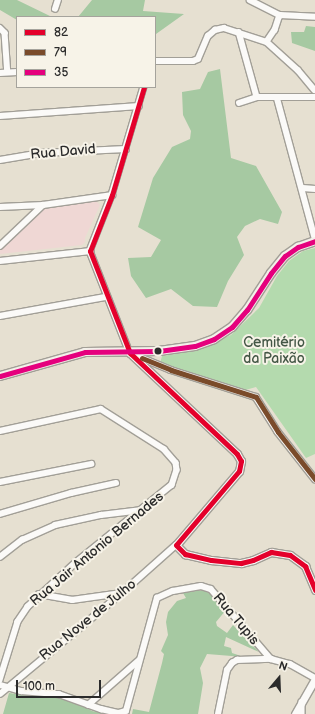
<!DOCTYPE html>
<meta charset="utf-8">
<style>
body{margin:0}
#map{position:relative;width:315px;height:714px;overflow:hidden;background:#e6e0d1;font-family:"Balsamiq Sans",sans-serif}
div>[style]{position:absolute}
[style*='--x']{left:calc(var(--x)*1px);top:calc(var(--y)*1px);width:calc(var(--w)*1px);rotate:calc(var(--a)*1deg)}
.built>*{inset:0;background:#efd7d4}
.green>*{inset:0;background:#b4daae}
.forest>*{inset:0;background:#a6c9a2}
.roads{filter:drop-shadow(1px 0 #a29f97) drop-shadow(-1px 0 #a29f97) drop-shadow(0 1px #a29f97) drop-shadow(0 -1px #a29f97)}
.minor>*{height:5.5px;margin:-2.75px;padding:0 2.75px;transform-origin:2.75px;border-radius:2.75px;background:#fbfaf8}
.tertiary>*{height:7px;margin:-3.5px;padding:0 3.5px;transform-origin:3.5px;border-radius:3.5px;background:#fbfaf8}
.secondary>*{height:8px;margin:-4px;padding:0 4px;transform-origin:4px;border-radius:4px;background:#f4f0ea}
.bus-1>*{height:5px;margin:-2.5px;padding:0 2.5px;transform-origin:2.5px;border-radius:2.5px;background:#e4002b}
.bus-2>*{height:5px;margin:-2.5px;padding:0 2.5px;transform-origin:2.5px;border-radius:2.5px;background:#7a4b2a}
.bus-3>*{height:5px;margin:-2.5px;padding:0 2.5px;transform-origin:2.5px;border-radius:2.5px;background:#e5007d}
.dots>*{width:11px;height:11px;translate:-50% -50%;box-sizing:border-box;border:2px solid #f7f3e8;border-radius:50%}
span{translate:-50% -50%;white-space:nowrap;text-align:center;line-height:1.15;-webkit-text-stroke:4px #f7f3e8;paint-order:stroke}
.street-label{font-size:14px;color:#2b2b2b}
.park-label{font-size:14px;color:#435645}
.legend{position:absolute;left:16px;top:16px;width:140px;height:72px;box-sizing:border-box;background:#f7f3e8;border:1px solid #a5a39c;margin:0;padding:5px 7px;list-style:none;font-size:12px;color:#2b2b2b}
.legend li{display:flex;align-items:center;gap:8px;height:20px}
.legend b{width:20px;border:1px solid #a5a39c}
.north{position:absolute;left:259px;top:658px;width:40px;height:40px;-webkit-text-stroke:3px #f7f3e8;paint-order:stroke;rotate:19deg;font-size:11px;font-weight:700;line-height:16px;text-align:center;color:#2b2b2b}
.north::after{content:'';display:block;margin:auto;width:14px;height:18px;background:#2b2b2b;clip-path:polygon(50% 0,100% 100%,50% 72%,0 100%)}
.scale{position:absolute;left:16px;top:680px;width:85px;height:18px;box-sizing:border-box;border:2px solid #2b2b2b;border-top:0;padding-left:5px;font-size:12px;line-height:14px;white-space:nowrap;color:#2b2b2b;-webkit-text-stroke:3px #f7f3e8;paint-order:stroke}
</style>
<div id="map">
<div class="built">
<i style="clip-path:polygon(95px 200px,100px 205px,85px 238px,85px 242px,82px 245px,0 254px,0 250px,44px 207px)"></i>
</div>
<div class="green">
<i style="clip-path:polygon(315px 248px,315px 454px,306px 458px,256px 387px,242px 391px,160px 363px,162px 356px,195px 351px,231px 335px,259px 308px,277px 276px,289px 261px,303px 251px)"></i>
</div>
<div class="forest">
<i style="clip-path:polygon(0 0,17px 0,52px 17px,17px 17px,17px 20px,0 10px)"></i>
<i style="clip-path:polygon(92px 0,145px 0,143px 11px,184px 14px,156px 34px,155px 17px,78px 17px)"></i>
<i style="clip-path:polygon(306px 26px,315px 27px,315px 51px,292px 43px,291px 32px,304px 32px)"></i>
<i style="clip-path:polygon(220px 69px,231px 158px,256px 166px,282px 212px,278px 224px,260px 219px,245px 226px,237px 237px,244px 255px,228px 281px,217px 307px,193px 306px,171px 289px,146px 298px,131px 276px,128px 258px,151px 257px,161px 240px,138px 227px,153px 178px,172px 147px,190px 139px,191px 131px,183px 115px,182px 92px,200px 89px,208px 72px)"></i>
<i style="clip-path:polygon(203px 590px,212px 595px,226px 610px,216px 622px,217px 626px,227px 633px,233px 625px,259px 652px,226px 637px,224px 646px,231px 648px,232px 653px,244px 657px,207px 654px,200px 668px,203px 683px,198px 714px,132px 714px,133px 709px,149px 712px,162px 663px,164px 654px,161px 651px,168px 635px,166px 622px,168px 612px,177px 601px,186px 598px,183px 593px)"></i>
<i style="clip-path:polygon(9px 693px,30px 696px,47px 694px,70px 699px,92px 711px,106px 714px,3px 714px)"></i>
</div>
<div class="roads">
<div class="minor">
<i style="--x:250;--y:0;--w:34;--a:27"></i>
<i style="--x:280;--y:15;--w:16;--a:108"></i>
<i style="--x:275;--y:30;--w:14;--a:124"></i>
<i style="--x:55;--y:9;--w:9;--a:-72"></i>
<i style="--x:280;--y:15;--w:35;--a:3"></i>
<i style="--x:0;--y:28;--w:7;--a:45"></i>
<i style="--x:5;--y:33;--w:39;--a:86"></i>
<i style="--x:239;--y:32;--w:67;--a:74.5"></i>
<i style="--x:155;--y:61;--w:38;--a:0"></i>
<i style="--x:193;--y:61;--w:5;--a:-22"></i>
<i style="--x:198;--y:59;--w:25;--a:-67"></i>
<i style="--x:208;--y:36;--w:9;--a:-41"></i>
<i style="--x:215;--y:30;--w:9;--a:-13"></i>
<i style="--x:224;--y:28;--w:45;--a:18"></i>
<i style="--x:267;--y:42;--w:42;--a:42.1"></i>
<i style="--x:298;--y:70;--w:26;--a:50"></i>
<i style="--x:0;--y:73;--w:17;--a:-3"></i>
<i style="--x:144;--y:87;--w:113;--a:106.5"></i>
<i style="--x:112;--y:195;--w:60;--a:111.4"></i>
<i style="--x:90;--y:251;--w:110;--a:68.6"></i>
<i style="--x:130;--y:353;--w:44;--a:22.5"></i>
<i style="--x:171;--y:370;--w:89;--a:17.6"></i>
<i style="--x:256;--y:397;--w:41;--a:57.8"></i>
<i style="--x:278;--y:432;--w:60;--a:51.8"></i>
<i style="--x:277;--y:97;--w:146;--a:74.9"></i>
<i style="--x:239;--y:103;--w:19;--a:-18"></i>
<i style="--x:257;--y:97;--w:58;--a:0"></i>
<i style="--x:0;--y:116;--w:139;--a:-4.1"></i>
<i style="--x:0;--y:160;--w:43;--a:-9.5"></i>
<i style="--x:42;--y:153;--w:84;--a:-2.7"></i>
<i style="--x:303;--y:188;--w:12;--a:5"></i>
<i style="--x:0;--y:207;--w:43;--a:-2.7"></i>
<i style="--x:43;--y:205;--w:70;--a:-8.2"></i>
<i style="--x:0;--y:246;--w:59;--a:-43.6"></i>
<i style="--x:0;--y:261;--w:91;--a:-6.3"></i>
<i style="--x:0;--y:316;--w:108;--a:-10.2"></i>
<i style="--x:0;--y:431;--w:103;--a:-12.3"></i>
<i style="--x:101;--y:409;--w:75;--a:32.4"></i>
<i style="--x:164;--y:449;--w:18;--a:49"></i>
<i style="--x:176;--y:463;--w:7;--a:82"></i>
<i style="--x:177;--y:470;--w:16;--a:108"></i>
<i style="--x:172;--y:485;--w:124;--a:140.9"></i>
<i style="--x:76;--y:563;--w:65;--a:137.5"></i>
<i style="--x:28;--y:607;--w:18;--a:124"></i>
<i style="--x:18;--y:622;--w:61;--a:107.2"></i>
<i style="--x:0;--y:482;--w:93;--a:-11.2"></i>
<i style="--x:0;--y:514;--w:74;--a:-16.5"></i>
<i style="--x:71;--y:493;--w:46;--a:-12.5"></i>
<i style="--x:0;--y:557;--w:28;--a:-38"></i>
<i style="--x:22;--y:540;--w:36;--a:-24"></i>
<i style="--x:55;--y:525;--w:47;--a:-12.3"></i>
<i style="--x:101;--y:515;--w:41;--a:-7"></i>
<i style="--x:39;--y:594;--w:34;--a:10"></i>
<i style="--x:72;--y:600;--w:50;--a:-8"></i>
<i style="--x:0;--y:685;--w:22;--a:16"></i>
<i style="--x:21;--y:691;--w:38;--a:5"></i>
<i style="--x:59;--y:694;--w:45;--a:19.7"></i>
<i style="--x:101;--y:709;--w:18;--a:13"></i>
<i style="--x:119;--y:713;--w:7;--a:-16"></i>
<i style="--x:126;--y:711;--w:117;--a:-74.7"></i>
<i style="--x:157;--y:598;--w:17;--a:-24"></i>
<i style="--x:173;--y:591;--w:28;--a:-10"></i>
<i style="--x:201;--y:586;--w:10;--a:17"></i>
<i style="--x:211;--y:589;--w:92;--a:49.4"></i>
<i style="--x:0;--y:694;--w:158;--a:-39.6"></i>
<i style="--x:122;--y:593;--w:72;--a:-41.6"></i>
<i style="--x:302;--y:702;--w:12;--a:90"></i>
<i style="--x:88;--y:705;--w:67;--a:-41.3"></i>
<i style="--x:218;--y:714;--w:45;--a:-78.4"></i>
<i style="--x:227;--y:670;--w:9;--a:-54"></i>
<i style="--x:232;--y:663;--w:6;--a:-31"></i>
<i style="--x:237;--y:660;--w:34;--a:-2"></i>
<i style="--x:271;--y:659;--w:20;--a:15"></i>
<i style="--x:290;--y:664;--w:29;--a:29"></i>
</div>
<div class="tertiary">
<i style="--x:130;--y:353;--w:147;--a:43.3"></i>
<i style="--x:237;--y:454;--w:8;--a:60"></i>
<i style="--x:241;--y:461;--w:10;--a:101"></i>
<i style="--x:239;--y:471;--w:97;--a:130.4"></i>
<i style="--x:176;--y:545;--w:13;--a:45"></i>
<i style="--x:185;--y:554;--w:27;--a:13"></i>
<i style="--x:211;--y:560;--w:30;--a:6"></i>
<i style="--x:241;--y:563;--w:12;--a:-14"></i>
<i style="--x:253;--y:560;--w:20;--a:-24"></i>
<i style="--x:271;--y:552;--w:19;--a:9"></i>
<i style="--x:290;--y:555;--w:19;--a:36"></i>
<i style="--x:305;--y:566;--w:26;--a:67"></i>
<i style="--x:295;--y:714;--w:40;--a:-60.3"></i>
</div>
<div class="secondary">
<i style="--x:0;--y:376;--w:88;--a:-15.8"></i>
<i style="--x:85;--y:352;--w:74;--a:-0.8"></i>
<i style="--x:159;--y:351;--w:36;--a:-8"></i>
<i style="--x:195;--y:346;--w:20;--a:-20"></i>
<i style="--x:214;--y:339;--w:22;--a:-34"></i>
<i style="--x:232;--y:327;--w:23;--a:-49"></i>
<i style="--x:247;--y:310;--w:44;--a:-57"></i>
<i style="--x:271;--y:273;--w:22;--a:-51"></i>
<i style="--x:285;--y:256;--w:16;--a:-35"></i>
<i style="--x:298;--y:247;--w:18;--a:-19"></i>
</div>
</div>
<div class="bus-1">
<i style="--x:144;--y:87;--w:113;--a:106.5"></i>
<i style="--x:112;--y:195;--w:60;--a:111.4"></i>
<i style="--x:90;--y:251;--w:110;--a:68.6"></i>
<i style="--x:130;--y:353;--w:147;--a:43.3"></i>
<i style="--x:237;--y:454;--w:8;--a:60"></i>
<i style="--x:241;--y:461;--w:10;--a:101"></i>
<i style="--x:239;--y:471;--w:97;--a:130.4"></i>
<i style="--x:176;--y:545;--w:13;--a:45"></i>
<i style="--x:185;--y:554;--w:27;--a:13"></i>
<i style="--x:211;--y:560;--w:30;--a:6"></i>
<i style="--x:241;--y:563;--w:12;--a:-14"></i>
<i style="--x:253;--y:560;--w:20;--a:-24"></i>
<i style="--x:271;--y:552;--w:19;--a:9"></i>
<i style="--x:290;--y:555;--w:19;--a:36"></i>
<i style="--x:305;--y:566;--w:26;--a:67"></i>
</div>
<div class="bus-2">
<i style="--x:142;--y:358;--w:31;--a:22"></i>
<i style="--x:171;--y:370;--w:89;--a:17.6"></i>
<i style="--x:256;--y:397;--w:41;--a:57.8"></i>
<i style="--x:278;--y:432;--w:60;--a:51.8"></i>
</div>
<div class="bus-3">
<i style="--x:0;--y:376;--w:88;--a:-15.8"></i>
<i style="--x:85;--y:352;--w:74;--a:-0.8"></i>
<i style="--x:159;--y:351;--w:36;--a:-8"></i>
<i style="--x:195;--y:346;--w:20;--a:-20"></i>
<i style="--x:214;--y:339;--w:22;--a:-34"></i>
<i style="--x:232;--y:327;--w:23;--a:-49"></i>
<i style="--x:247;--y:310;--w:44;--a:-57"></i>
<i style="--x:271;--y:273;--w:22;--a:-51"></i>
<i style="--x:285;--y:256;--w:16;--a:-35"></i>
<i style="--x:298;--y:247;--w:18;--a:-19"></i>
</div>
<div class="dots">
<i style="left:158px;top:351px;background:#2b2b2b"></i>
</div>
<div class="street-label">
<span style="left:63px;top:152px;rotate:-5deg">Rua David</span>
<span style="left:97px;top:549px;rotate:-40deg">Rua Jair Antonio Bernades</span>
<span style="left:236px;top:619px;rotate:50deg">Rua Tupis</span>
<span style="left:88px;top:620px;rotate:-39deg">Rua Nove de Julho</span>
</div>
<div class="park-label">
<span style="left:274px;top:351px">Cemitério<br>da Paixão</span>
</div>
<ul class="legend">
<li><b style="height:5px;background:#e4002b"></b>82</li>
<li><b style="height:5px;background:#7a4b2a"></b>79</li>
<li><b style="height:5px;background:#e5007d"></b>35</li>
</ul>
<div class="north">N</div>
<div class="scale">100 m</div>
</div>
